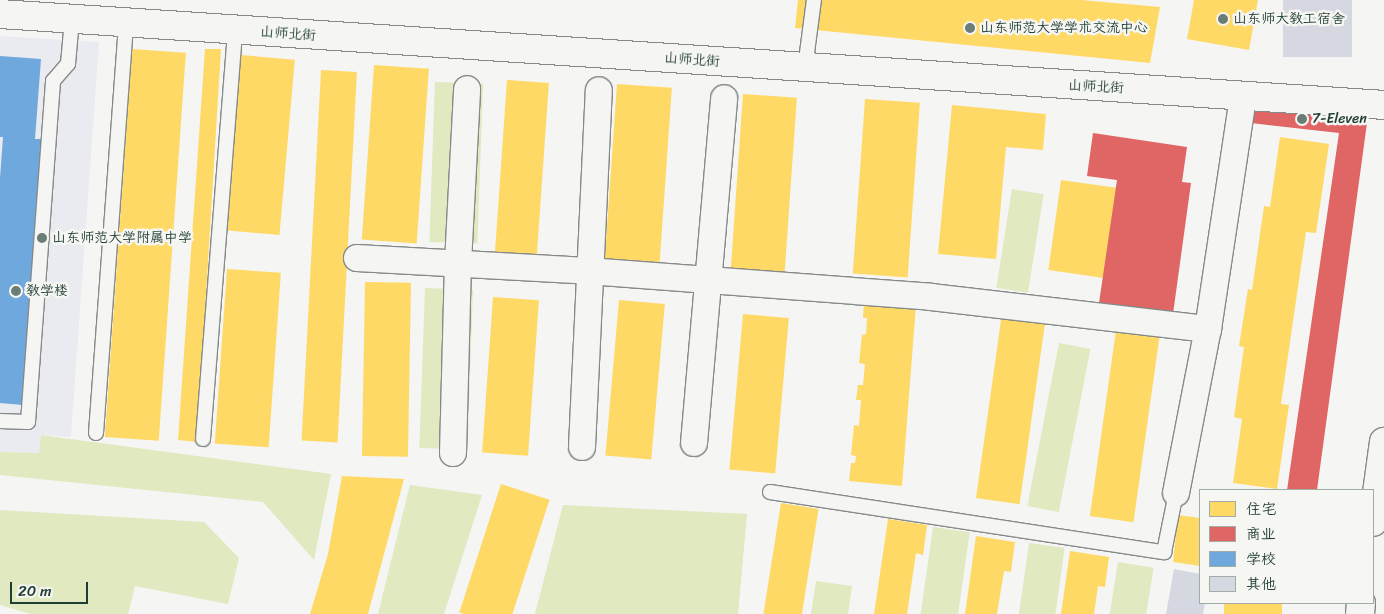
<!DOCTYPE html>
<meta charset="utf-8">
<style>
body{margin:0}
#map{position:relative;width:1384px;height:614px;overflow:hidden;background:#f5f5f3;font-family:Sriracha,"LXGW WenKai TC",sans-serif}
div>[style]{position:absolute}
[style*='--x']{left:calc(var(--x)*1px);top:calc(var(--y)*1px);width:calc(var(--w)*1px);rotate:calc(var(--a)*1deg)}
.built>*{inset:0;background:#e9ebf0}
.green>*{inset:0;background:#e0e9bf;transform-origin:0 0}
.homes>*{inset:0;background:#ffd966;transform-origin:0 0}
.shops>*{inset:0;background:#e06666}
.schools>*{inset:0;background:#6fa8dc}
.building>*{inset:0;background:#d6d8e1;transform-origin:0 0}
.roads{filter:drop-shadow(1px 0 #858a88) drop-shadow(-1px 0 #858a88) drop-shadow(0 1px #858a88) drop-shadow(0 -1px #858a88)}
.lane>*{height:14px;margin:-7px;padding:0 7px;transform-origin:7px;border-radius:7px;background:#f5f5f3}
.street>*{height:26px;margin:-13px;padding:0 13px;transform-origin:13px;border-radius:13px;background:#f5f5f3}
.secondary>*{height:28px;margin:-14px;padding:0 14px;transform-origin:14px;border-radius:14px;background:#f5f5f3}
.dots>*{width:14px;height:14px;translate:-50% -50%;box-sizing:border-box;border:2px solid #f6f6f2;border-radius:50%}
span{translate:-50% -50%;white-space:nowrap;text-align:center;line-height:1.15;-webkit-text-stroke:5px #f6f6f2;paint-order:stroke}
.poi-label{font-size:14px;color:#1f3d34}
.left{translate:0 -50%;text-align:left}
.street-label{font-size:14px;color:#1f3d34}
.legend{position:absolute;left:1199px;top:489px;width:175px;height:115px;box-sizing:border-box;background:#f6f6f2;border:1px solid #a0aca6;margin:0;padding:6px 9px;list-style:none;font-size:15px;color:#1f3d34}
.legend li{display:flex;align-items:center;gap:10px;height:25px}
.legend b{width:25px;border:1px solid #a0aca6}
.scale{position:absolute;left:10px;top:582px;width:78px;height:22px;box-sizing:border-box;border:2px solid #1f3d34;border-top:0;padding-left:6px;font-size:15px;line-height:18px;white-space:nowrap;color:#1f3d34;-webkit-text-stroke:4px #f6f6f2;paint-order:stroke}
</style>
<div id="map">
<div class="built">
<i style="clip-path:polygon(0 36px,99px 42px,71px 437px,41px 435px,39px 453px,0 452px)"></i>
</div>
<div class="green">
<i style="left:435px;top:82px;width:48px;height:160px;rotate:2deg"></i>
<i style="left:1012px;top:189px;width:32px;height:100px;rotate:9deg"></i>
<i style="left:425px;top:288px;width:48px;height:160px;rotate:2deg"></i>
<i style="left:1059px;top:343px;width:32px;height:166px;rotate:11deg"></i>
<i style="clip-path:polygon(41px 435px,331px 474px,314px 560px,263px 502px,0 475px,0 452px,39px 453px)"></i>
<i style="clip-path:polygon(410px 485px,482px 495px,444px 614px,378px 614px)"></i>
<i style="clip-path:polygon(563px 505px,747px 514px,738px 614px,535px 614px)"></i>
<i style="clip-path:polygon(0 510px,204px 522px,239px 558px,228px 604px,135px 586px,128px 614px,31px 614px,0 605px)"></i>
<i style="left:933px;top:527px;width:37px;height:88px;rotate:8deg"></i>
<i style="left:1029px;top:543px;width:36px;height:72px;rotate:8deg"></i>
<i style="left:1118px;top:562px;width:36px;height:53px;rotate:9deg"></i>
<i style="clip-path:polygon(816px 581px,852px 586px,848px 614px,811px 614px)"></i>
</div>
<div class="homes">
<i style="clip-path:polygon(798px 0,1081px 0,1160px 7px,1150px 63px,795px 28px)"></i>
<i style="clip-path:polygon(1194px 0,1258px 0,1249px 50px,1187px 39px)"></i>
<i style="left:132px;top:49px;width:54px;height:389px;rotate:4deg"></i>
<i style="clip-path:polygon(205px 49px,221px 49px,197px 442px,178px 440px)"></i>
<i style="left:241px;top:55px;width:54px;height:176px;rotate:5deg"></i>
<i style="left:374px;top:65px;width:55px;height:175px;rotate:4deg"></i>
<i style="left:321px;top:70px;width:36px;height:371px;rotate:3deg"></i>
<i style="left:507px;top:80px;width:42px;height:172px;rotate:4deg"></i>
<i style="left:617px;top:84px;width:55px;height:175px;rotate:4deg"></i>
<i style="left:743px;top:94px;width:54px;height:175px;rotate:4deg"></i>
<i style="left:865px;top:99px;width:55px;height:175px;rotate:4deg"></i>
<i style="clip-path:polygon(952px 105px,1046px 114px,1043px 150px,1006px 147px,996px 259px,938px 254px)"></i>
<i style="clip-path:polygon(1280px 137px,1329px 144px,1316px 233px,1306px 232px,1281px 404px,1289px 405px,1277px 489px,1233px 483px,1242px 419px,1234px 417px,1244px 347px,1239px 346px,1248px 289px,1252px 290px,1264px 206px,1270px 207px)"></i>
<i style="left:1061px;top:180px;width:56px;height:91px;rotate:8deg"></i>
<i style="left:227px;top:269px;width:54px;height:175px;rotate:4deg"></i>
<i style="left:365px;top:282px;width:46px;height:174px;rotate:1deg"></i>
<i style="left:493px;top:297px;width:46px;height:156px;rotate:4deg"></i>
<i style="left:619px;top:300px;width:46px;height:156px;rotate:5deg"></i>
<i style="clip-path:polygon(864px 301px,916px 305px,902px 486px,849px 481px,851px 463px,855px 463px,856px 456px,851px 455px,854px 425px,859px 426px,861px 400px,856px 400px,858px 385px,863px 385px,865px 364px,859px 363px,862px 335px,866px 334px,867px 318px,863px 318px)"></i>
<i style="left:1003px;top:306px;width:44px;height:194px;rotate:8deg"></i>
<i style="left:743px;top:314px;width:46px;height:156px;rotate:5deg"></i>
<i style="left:1117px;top:323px;width:44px;height:195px;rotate:8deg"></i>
<i style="clip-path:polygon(342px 476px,404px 479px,368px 614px,310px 614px,328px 554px)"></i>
<i style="left:501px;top:484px;width:51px;height:135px;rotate:18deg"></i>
<i style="left:781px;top:503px;width:38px;height:112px;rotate:9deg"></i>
<i style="clip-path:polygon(1178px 515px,1200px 518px,1200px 566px,1173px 562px)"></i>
<i style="clip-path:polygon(888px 519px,927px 525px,923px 555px,916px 553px,907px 614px,874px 614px)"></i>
<i style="clip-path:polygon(976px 536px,1015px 542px,1011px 572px,1004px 571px,997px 614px,965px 614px)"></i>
<i style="clip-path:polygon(1070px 551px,1109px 557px,1105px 587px,1098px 586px,1094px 614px,1061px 614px)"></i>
<i style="left:1224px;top:603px;width:58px;height:11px"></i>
</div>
<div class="shops">
<i style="clip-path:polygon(1254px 104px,1364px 115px,1367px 123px,1317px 490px,1287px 490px,1339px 133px,1251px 123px)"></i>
<i style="clip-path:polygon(1093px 133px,1187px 147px,1182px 182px,1191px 183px,1173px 314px,1099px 303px,1117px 180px,1087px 176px)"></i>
</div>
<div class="schools">
<i style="clip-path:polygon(0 56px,41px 59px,35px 139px,42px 139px,23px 405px,0 403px,0 178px,3px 137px,0 137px)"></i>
</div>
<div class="building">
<i style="left:1283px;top:0;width:69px;height:57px"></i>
<i style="clip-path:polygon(1174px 569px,1200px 574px,1200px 603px,1205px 603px,1203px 614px,1166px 614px)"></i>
</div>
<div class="roads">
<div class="lane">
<i style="--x:805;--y:68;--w:69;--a:-82.5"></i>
<i style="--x:0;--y:421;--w:28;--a:2"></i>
<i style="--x:28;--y:422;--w:342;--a:-85.8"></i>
<i style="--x:53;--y:81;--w:23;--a:-49"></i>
<i style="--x:68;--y:64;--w:45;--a:-84.9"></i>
<i style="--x:96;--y:433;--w:411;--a:-85.8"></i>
<i style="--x:203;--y:439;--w:410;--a:-85.5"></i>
<i style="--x:770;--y:492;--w:399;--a:8.7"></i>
<i style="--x:1164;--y:552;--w:60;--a:-78.5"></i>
</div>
<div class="street">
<i style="--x:357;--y:258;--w:231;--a:3.2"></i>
<i style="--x:588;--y:271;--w:344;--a:4.3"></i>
<i style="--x:931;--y:297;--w:279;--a:6.6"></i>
<i style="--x:694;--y:443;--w:346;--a:-85"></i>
<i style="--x:582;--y:447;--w:357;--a:-87.3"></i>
<i style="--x:453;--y:453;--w:190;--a:-88.5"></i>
<i style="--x:458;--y:263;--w:174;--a:-87"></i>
<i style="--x:1176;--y:493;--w:167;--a:-79"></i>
<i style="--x:1208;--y:329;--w:234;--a:-81.4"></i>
</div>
<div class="secondary">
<i style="--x:0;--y:14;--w:1387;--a:3.76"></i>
<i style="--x:1373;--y:522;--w:81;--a:-82.2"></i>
<i style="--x:1360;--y:614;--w:11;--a:-85"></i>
</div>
</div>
<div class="dots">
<i style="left:1223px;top:19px;background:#6a7d77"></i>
<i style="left:970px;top:28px;background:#6a7d77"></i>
<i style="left:1302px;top:119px;background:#6a7d77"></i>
<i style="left:42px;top:238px;background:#6a7d77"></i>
<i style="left:16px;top:291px;background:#6a7d77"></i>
</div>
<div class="poi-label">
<span class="left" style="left:1233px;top:19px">山东师大教工宿舍</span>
<span class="left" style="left:980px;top:28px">山东师范大学学术交流中心</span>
<span class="left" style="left:1312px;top:119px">7-Eleven</span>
<span class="left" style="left:52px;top:238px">山东师范大学附属中学</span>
<span class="left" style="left:26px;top:291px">教学楼</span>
</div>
<div class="street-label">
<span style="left:288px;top:34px;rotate:4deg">山师北街</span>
<span style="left:692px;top:60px;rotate:4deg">山师北街</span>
<span style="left:1096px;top:87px;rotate:3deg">山师北街</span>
</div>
<ul class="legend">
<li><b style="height:14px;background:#ffd966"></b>住宅</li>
<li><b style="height:14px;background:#e06666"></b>商业</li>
<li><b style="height:14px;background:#6fa8dc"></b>学校</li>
<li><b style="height:14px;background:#d6d8e1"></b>其他</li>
</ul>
<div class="scale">20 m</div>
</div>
